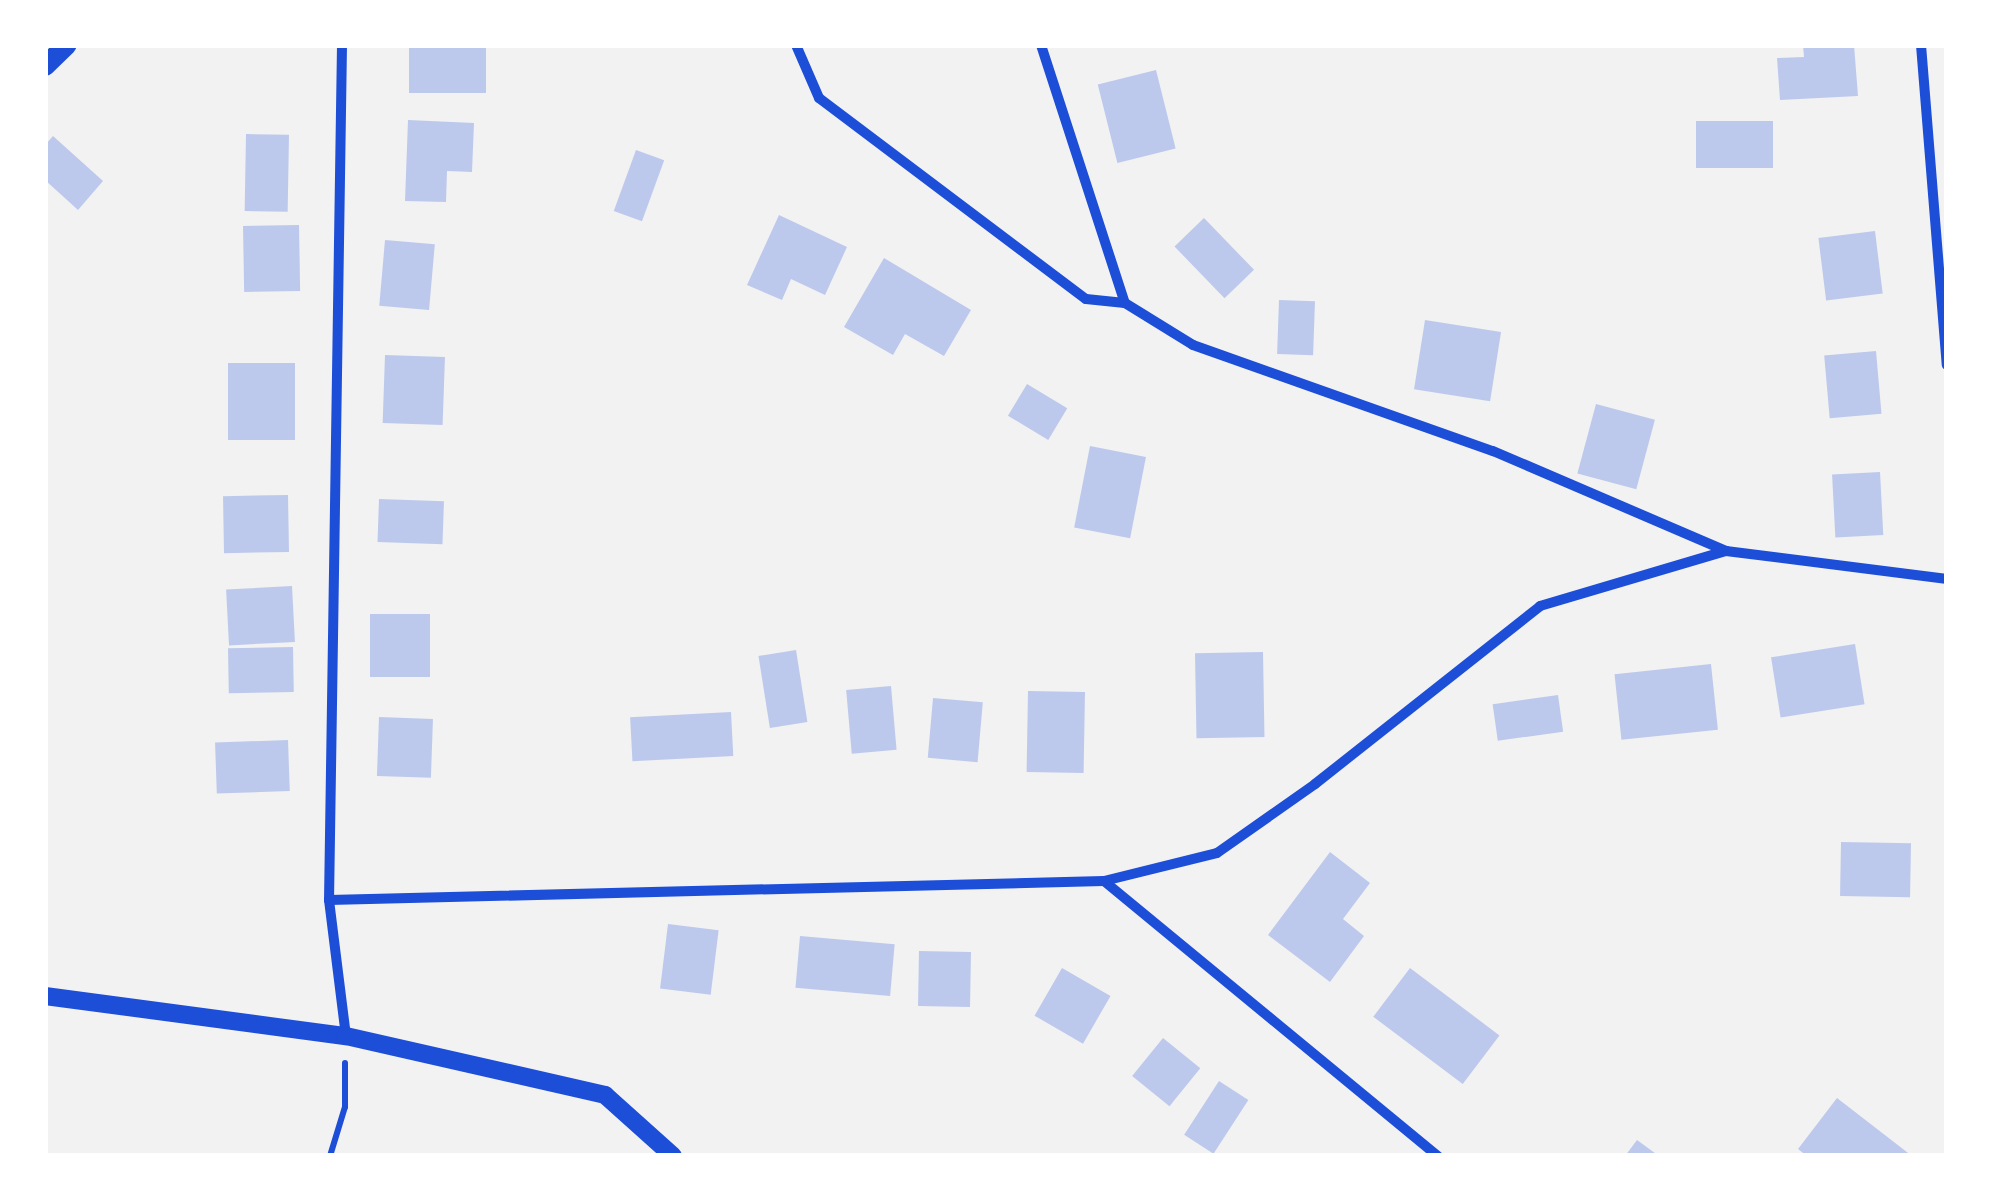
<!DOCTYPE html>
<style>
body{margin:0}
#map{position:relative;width:1992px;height:1201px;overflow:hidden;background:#f2f2f2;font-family:Barlow,sans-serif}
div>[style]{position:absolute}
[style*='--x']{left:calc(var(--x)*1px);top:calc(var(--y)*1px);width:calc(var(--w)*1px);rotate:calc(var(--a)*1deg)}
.building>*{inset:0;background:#bdc9ec;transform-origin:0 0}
.path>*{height:6px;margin:-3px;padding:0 3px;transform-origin:3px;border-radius:3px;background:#1d4ed8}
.minor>*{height:10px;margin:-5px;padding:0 5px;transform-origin:5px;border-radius:5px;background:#1d4ed8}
.tertiary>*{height:18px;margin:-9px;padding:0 9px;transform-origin:9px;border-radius:9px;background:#1d4ed8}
.secondary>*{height:20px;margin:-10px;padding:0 10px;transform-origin:10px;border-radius:10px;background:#1d4ed8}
span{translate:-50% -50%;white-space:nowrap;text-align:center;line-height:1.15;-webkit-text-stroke:8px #fff;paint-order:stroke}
.frame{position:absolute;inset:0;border:48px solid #fff;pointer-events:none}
</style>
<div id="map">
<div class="building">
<i style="left:409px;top:45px;width:77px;height:48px"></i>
<i style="clip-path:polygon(1803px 45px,1854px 45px,1858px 96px,1780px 100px,1777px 58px,1804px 57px)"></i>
<i style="left:1156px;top:70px;width:81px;height:60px;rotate:76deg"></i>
<i style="clip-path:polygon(408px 120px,474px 123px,472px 172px,447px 171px,446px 202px,405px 201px)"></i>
<i style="left:1696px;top:121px;width:77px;height:47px"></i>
<i style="left:246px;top:134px;width:43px;height:77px;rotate:1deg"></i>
<i style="clip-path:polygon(53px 136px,103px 181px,78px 210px,45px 180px,45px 145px)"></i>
<i style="left:636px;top:150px;width:30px;height:65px;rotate:20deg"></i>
<i style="clip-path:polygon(779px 215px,847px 247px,825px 295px,791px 279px,782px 300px,747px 285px)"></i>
<i style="left:1204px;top:218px;width:72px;height:41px;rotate:46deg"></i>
<i style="left:299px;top:225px;width:66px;height:56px;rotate:89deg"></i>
<i style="left:1875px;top:231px;width:63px;height:57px;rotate:83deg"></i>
<i style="left:385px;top:240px;width:50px;height:66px;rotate:5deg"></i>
<i style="clip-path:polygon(884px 258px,971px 310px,944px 356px,905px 334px,893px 355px,844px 327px)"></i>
<i style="left:1279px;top:300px;width:36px;height:54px;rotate:2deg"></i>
<i style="left:1425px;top:320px;width:77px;height:70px;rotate:9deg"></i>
<i style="left:1876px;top:351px;width:63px;height:52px;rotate:85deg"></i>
<i style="left:385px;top:355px;width:60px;height:68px;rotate:2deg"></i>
<i style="left:228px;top:363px;width:67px;height:77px"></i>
<i style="left:1027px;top:384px;width:47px;height:37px;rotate:31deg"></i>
<i style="left:1596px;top:404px;width:61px;height:72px;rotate:15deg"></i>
<i style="left:1090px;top:446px;width:57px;height:83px;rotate:11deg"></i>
<i style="left:1880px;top:472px;width:63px;height:48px;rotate:87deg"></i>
<i style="left:288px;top:495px;width:57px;height:65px;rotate:89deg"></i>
<i style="left:379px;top:499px;width:65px;height:43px;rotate:2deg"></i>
<i style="left:292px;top:586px;width:56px;height:66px;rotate:87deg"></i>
<i style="left:370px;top:614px;width:60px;height:63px"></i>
<i style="left:1855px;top:644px;width:61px;height:85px;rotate:81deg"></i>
<i style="left:293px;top:647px;width:45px;height:65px;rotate:89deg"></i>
<i style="left:796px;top:650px;width:73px;height:38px;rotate:81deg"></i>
<i style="left:1263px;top:652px;width:85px;height:68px;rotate:89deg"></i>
<i style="left:1711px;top:664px;width:66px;height:97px;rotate:84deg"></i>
<i style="left:891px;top:686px;width:64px;height:45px;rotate:85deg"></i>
<i style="left:1028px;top:691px;width:57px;height:81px;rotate:1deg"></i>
<i style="left:1558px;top:695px;width:37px;height:66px;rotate:82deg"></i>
<i style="left:933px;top:698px;width:50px;height:60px;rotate:5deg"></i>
<i style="left:731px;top:712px;width:44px;height:101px;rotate:87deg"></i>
<i style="left:379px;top:717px;width:54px;height:59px;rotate:2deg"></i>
<i style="left:288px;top:740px;width:51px;height:73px;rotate:88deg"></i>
<i style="left:1841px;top:842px;width:70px;height:54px;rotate:1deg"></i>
<i style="clip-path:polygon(1330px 852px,1370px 883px,1343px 919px,1364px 936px,1330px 982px,1268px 935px)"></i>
<i style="left:668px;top:924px;width:51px;height:65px;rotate:7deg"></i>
<i style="left:800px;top:936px;width:95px;height:52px;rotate:5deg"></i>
<i style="left:919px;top:951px;width:52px;height:55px;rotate:1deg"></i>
<i style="left:1062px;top:968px;width:56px;height:55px;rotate:30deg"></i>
<i style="left:1410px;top:968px;width:112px;height:61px;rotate:37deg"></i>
<i style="left:1163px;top:1038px;width:48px;height:49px;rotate:39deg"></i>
<i style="left:1219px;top:1081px;width:35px;height:64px;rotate:33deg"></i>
<i style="clip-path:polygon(1837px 1098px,1912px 1156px,1807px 1156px,1798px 1149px)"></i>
<i style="clip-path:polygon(1637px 1140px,1659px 1156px,1625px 1156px)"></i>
</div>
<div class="path">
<i style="--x:330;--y:1156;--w:51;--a:-73"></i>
<i style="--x:345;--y:1107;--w:44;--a:-90"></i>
</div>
<div class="minor">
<i style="--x:342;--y:45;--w:855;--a:90.87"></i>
<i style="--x:329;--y:900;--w:137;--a:82.9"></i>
<i style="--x:796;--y:45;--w:58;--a:66.5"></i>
<i style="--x:819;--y:98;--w:334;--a:37"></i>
<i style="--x:1086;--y:299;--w:39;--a:6"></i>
<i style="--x:1125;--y:303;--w:80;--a:31.7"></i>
<i style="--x:1193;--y:345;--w:318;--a:19.5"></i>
<i style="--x:1493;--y:451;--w:254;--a:23.2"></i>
<i style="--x:1041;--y:45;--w:271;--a:72"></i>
<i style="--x:1921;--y:45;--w:321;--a:85.4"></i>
<i style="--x:1104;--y:881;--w:433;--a:39.5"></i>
<i style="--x:329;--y:900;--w:775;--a:-1.4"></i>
<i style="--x:1104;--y:881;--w:116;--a:-13.9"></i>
<i style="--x:1217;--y:853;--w:120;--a:-35.1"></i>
<i style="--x:1315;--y:784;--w:287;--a:-38.3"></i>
<i style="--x:1540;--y:606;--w:194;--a:-16.5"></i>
<i style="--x:1726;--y:551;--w:223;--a:7.2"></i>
</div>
<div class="tertiary">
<i style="--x:45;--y:996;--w:304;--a:7.6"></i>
<i style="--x:346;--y:1036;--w:266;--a:12.8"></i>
<i style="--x:605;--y:1095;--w:91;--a:41.9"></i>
</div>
<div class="secondary">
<i style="--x:45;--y:66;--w:30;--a:-44"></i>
</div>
<div class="frame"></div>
</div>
